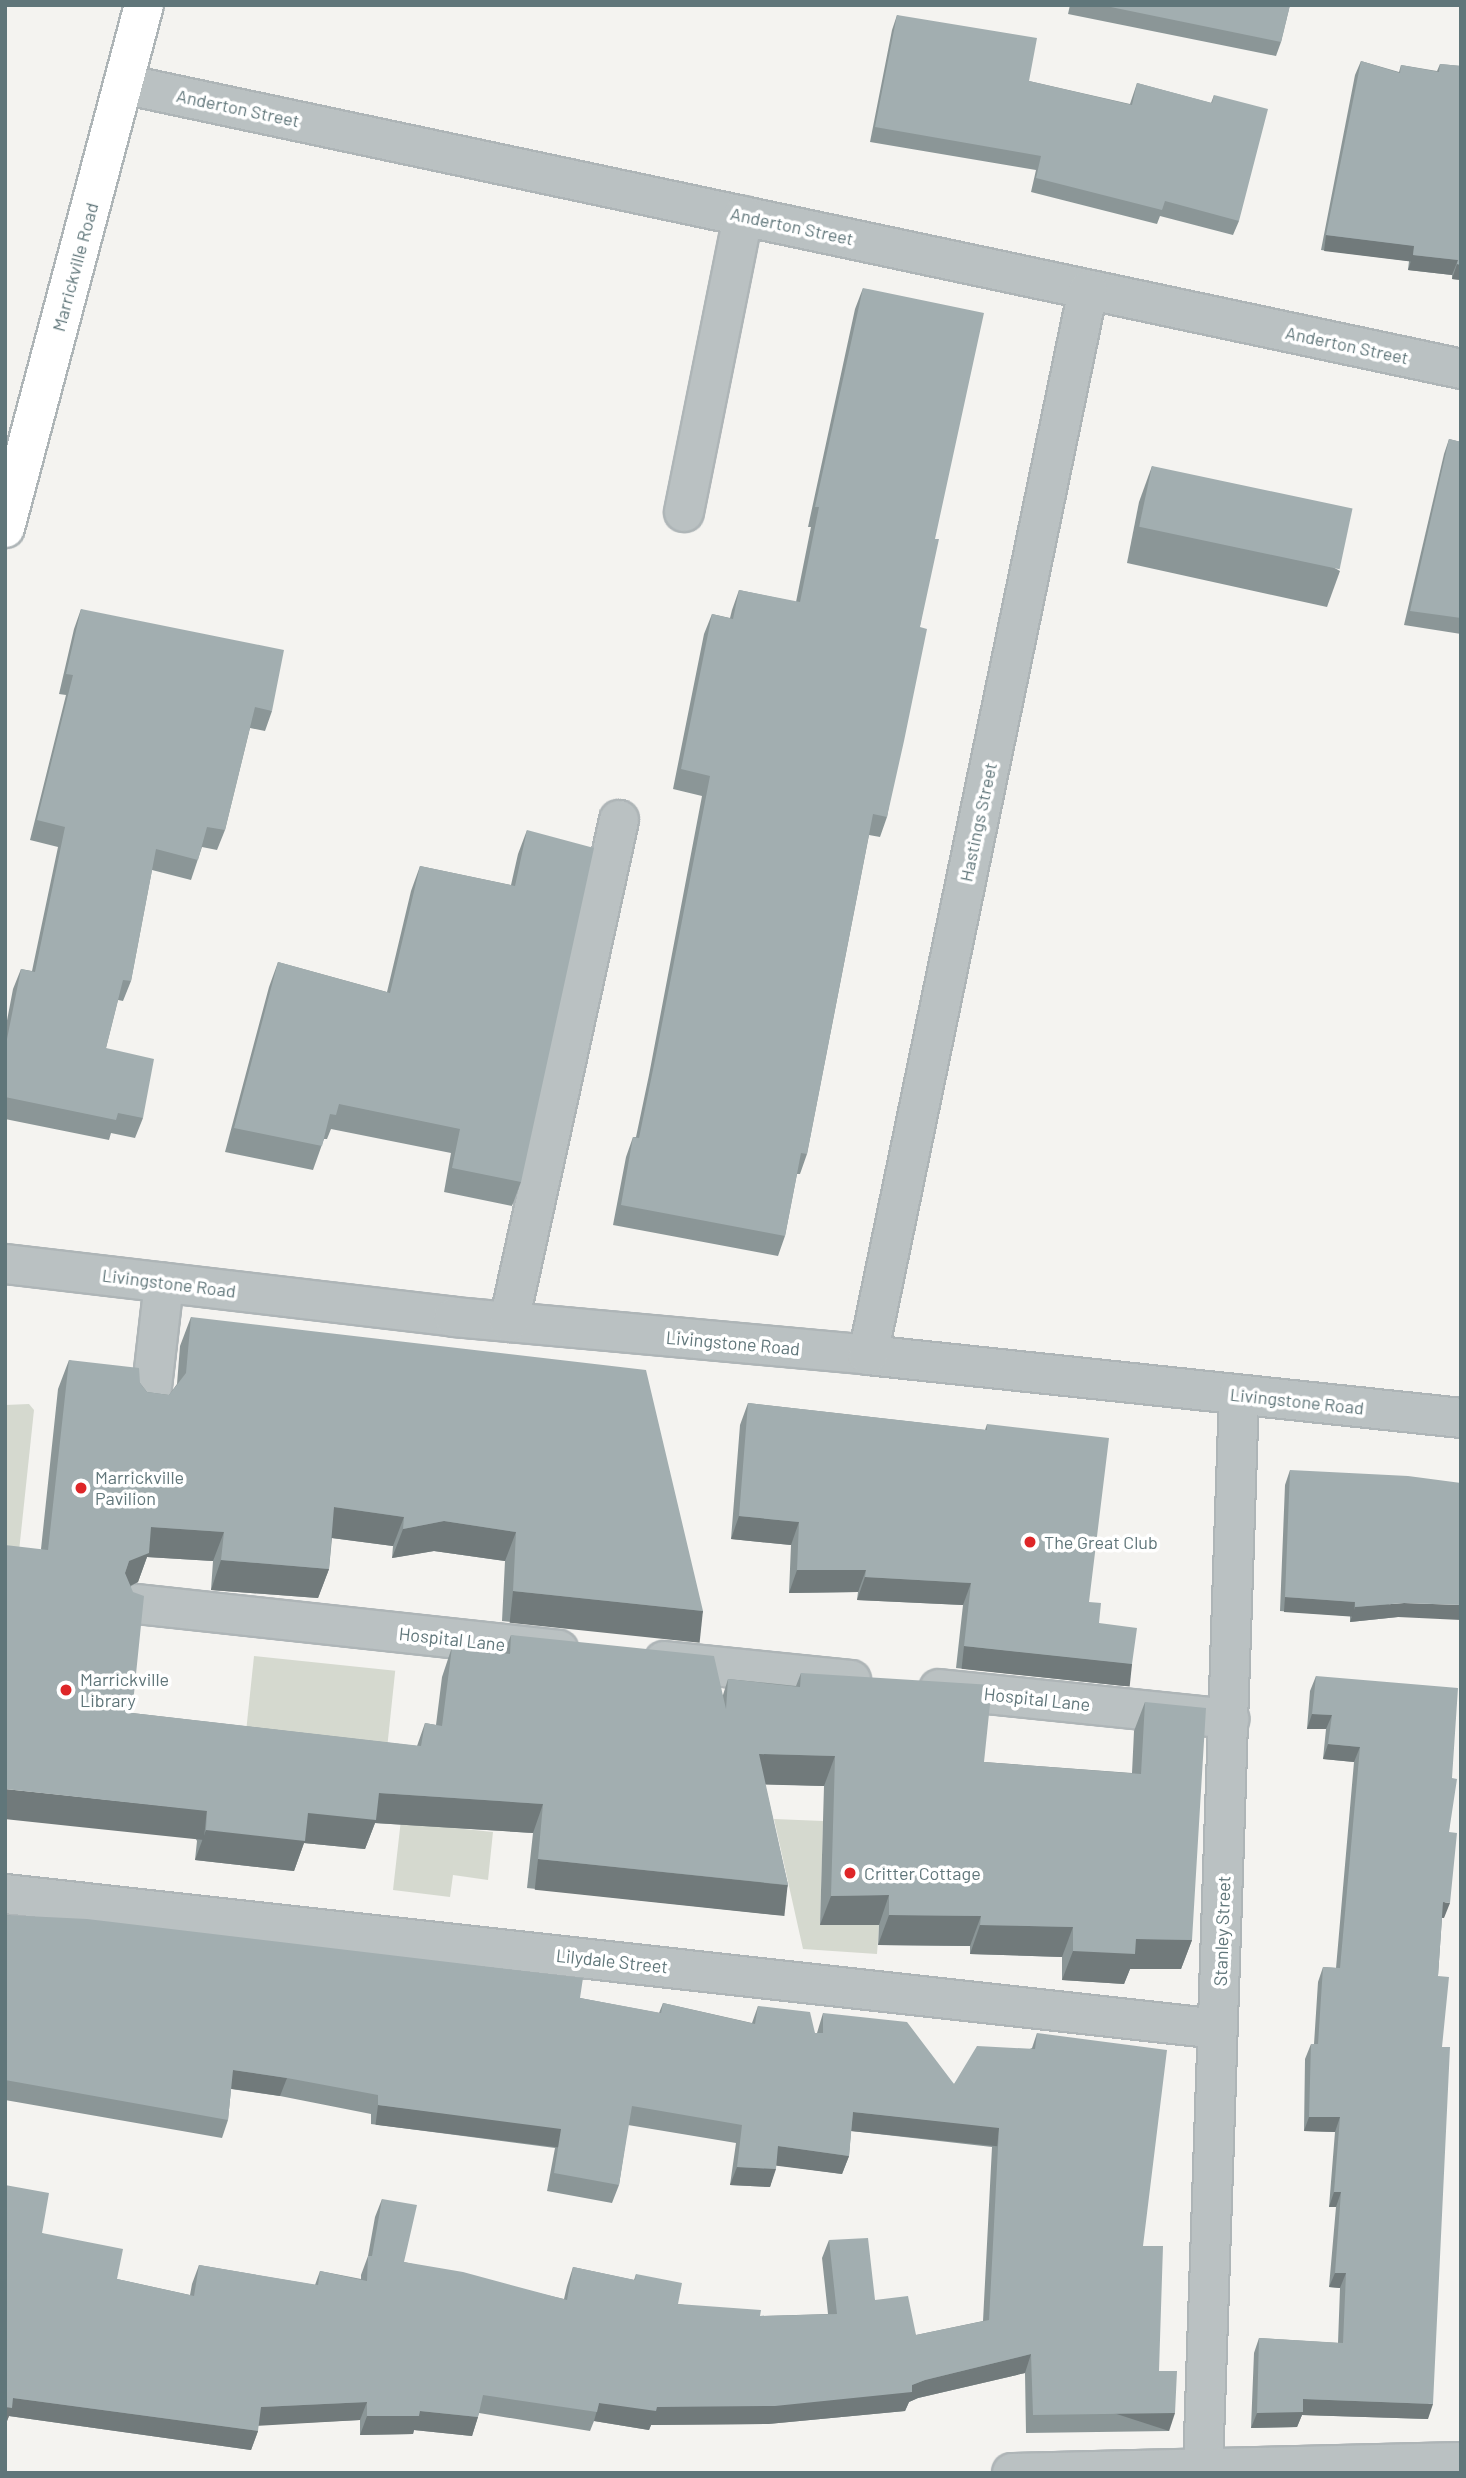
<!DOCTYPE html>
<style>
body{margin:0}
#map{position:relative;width:1466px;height:2478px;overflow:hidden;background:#f4f3f0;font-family:Barlow,sans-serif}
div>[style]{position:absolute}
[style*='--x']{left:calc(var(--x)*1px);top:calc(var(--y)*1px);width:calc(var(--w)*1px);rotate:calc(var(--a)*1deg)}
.green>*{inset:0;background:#d5d9cf;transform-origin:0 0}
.roads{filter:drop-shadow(2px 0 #aeb5b7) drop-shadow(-2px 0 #aeb5b7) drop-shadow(0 2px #aeb5b7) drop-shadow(0 -2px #aeb5b7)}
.minor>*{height:38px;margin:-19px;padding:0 19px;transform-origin:19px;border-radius:19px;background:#bac1c2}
.major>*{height:38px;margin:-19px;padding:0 19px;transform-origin:19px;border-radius:19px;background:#fff}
.wall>*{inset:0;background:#8b9697}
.shaded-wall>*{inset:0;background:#717a7b;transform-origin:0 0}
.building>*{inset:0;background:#a2aeb0;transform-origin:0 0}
.dots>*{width:19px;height:19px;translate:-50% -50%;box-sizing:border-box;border:4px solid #fff;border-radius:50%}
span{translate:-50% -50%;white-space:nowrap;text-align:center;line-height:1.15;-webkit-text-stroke:7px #fff;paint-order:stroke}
.street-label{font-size:18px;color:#60767a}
.poi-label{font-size:18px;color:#60767a}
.left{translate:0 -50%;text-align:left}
.frame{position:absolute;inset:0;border:7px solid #60767a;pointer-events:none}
</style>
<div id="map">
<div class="green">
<i style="clip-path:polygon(29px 1404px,34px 1410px,17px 1570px,5px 1569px,5px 1405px)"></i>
<i style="left:254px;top:1656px;width:142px;height:97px;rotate:6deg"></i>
<i style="clip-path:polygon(403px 1802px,454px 1828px,493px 1832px,488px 1880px,453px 1875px,450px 1897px,393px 1890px)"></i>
<i style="clip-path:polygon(774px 1819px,823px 1821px,820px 1925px,879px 1925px,877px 1954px,803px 1949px)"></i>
</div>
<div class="roads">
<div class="minor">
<i style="--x:123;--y:84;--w:1368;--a:12.02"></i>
<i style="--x:684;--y:512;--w:302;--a:-78.7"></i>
<i style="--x:5;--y:1264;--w:452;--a:6.7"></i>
<i style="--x:454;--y:1317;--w:416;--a:5.2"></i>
<i style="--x:868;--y:1355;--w:596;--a:6.06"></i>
<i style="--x:509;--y:1322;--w:514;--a:-77.64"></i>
<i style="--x:868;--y:1355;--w:1087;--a:-78.33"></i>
<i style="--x:150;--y:1404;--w:122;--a:-83.4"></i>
<i style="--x:136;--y:1604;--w:425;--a:6.2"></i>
<i style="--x:664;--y:1661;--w:188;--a:5.8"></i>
<i style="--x:939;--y:1689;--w:292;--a:5.9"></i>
<i style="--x:5;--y:1894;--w:1220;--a:6.35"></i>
<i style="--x:1203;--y:2468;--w:1074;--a:-88.08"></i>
<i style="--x:1012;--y:2473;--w:449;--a:-1.4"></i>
</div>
<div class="major">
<i style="--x:5;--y:528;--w:541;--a:-75.12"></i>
</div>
</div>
<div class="wall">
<i style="clip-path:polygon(1070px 5px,1290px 5px,1281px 42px,1276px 56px,1068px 14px)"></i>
<i style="clip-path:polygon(897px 15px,1029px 81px,1130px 104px,1137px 83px,1211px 103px,1214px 95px,1239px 221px,1233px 235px,1160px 216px,1157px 224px,1031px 192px,1036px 170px,870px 142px,892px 30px)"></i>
<i style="clip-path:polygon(1361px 61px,1399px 72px,1401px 65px,1437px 71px,1440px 64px,1461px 66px,1461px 280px,1452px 279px,1452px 275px,1408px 270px,1409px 261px,1321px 250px,1355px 75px)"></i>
<i style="clip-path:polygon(863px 288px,935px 539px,887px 817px,880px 837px,869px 835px,807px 1154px,800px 1174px,797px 1174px,785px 1236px,778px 1256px,613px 1225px,626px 1157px,633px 1137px,636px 1137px,649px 1075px,702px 796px,673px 789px,704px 634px,712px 614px,730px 618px,732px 610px,739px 590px,796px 602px,811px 527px,808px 527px,855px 309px)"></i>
<i style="clip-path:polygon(1449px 439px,1461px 442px,1461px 634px,1404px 625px,1444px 454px)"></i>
<i style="clip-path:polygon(1152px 466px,1340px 571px,1327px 607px,1127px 563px,1139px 502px)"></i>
<i style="clip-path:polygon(81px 609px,272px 711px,265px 731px,250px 728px,225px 830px,217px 850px,202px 847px,191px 880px,152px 870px,131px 981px,123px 1001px,118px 1000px,106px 1048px,143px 1118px,135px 1138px,111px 1133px,109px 1140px,5px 1119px,5px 1031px,13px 989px,21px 969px,32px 971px,58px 847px,30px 840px,66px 695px,59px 694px,74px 629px)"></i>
<i style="clip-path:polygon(527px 830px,521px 1182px,512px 1206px,444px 1192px,451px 1153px,331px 1129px,327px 1139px,324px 1139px,313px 1170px,225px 1152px,269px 987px,278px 962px,387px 992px,411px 891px,420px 866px,511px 885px,518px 854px)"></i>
<i style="clip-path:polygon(191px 1317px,703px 1611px,692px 1641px,502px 1621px,505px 1561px,434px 1551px,392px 1558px,393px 1546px,332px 1538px,329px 1569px,318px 1598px,211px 1590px,213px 1561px,147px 1557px,138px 1582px,131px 1586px,132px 1713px,417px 1746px,425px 1723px,436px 1725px,442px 1677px,452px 1647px,504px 1653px,511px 1635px,723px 1695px,728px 1679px,796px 1686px,801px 1673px,984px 1762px,1132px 1773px,1134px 1731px,1145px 1702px,1192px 1940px,1181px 1969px,1130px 1969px,1124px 1984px,1062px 1980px,1062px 1957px,970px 1954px,970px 1946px,878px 1945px,879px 1925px,820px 1925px,824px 1786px,765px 1784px,788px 1885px,777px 1915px,527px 1888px,533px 1833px,375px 1823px,365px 1849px,304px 1843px,294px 1871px,195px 1860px,197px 1841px,41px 1549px,58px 1389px,69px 1360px,140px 1383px,147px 1392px,169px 1395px,177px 1384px,180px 1346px)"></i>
<i style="clip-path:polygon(748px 1403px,985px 1430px,987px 1424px,1089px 1602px,1099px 1623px,1132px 1664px,1124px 1686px,956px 1668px,963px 1605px,857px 1600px,858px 1592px,789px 1593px,791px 1545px,731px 1539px,740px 1425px)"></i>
<i style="clip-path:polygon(1290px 1470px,1398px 1617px,1350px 1622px,1350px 1616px,1280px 1611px,1285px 1485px)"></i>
<i style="clip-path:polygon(1316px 1676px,1452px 1778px,1444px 1918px,1442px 1918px,1438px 1976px,1442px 2047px,1428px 2419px,1302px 2415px,1297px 2427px,1251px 2428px,1254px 2353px,1259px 2338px,1338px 2343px,1340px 2288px,1329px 2287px,1336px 2207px,1329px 2207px,1335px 2132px,1304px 2131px,1305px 2059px,1311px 2044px,1314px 2044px,1318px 1982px,1323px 1967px,1336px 1968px,1354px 1762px,1323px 1759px,1326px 1729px,1307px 1729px,1310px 1691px)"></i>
<i style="clip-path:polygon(5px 1915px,580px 1998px,659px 2013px,663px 2003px,752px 2023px,758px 2006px,815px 2033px,817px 2033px,823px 2013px,954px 2084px,1032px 2048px,1037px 2033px,1143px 2246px,1159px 2371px,1169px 2431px,1026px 2433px,1025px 2373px,918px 2398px,909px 2402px,905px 2411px,768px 2424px,651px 2425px,649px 2430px,594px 2421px,590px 2431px,479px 2413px,472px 2436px,414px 2430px,413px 2434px,360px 2435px,360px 2420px,258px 2425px,258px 2431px,251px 2450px,9px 2416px,5px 2426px,5px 2185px,42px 2233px,117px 2279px,190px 2295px,192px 2284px,199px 2265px,315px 2285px,320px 2271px,361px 2279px,361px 2275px,368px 2256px,375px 2217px,382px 2199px,404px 2262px,564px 2299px,567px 2286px,573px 2267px,634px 2280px,636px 2274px,678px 2304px,760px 2316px,828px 2314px,822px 2258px,829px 2240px,875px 2300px,916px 2335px,983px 2321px,992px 2147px,851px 2131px,849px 2156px,842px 2174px,776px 2165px,770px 2187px,730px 2185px,736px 2143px,628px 2125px,619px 2185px,612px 2203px,547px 2191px,555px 2148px,371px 2124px,371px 2114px,280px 2096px,231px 2089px,228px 2120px,222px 2138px,5px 2100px)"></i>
</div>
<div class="shaded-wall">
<i style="left:1326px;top:235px;width:89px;height:16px;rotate:7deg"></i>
<i style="clip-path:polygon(1413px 255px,1458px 260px,1452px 275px,1408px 270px)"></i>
<i style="clip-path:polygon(1457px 264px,1461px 265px,1461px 280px,1452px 279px)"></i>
<i style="clip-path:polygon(334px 1507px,404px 1517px,393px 1546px,324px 1537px)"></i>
<i style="clip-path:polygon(739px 1516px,799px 1522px,791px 1545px,731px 1539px)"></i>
<i style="clip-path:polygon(444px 1521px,516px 1532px,505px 1561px,434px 1551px,392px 1558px,403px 1529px)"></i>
<i style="clip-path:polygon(151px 1527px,224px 1532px,213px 1561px,147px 1557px,138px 1582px,119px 1591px,129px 1561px)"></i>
<i style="clip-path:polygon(221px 1560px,329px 1569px,318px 1598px,211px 1590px)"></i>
<i style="clip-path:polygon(797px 1570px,866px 1570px,858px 1592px,789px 1593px)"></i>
<i style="clip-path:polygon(865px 1577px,971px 1583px,963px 1605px,857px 1600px)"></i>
<i style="left:513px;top:1591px;width:191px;height:32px;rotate:6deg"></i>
<i style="left:1285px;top:1597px;width:70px;height:15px;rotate:4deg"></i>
<i style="clip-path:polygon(1404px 1603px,1461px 1605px,1461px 1620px,1398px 1617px,1350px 1622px,1355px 1607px)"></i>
<i style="left:964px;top:1646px;width:169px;height:23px;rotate:6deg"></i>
<i style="clip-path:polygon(1312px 1714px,1332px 1715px,1326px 1729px,1307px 1729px)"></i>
<i style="clip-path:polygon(1328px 1744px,1360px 1747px,1354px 1762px,1323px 1759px)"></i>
<i style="clip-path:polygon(759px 1754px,835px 1756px,824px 1786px,748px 1784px)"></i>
<i style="left:5px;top:1789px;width:203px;height:30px;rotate:6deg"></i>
<i style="clip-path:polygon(379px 1793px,543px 1804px,533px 1833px,375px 1823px,365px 1849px,304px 1843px,294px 1871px,195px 1860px,206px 1830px,308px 1813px)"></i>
<i style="left:538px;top:1859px;width:251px;height:31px;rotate:6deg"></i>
<i style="clip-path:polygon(889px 1895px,879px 1925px,820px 1925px,831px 1896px)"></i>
<i style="clip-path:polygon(1443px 1902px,1450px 1903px,1444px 1918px,1437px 1917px)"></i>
<i style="clip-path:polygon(889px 1915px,981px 1916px,970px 1946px,878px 1945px)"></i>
<i style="clip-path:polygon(980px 1925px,1073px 1927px,1062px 1957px,970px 1954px)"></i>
<i style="clip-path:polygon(1136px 1939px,1192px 1940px,1181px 1969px,1130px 1969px,1124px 1984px,1062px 1980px,1073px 1951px)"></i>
<i style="clip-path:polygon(233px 2070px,287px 2078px,280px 2096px,226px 2088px)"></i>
<i style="left:378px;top:2105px;width:185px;height:20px;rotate:7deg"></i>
<i style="left:853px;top:2112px;width:147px;height:19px;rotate:6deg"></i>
<i style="clip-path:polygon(1309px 2117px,1340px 2117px,1335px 2132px,1304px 2131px)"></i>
<i style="clip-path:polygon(778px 2146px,849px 2156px,842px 2174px,771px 2165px)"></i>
<i style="clip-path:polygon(737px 2167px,776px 2169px,770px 2187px,730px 2185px)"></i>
<i style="clip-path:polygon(1334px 2192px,1341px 2192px,1336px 2207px,1329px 2207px)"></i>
<i style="clip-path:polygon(1335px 2273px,1346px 2273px,1340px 2288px,1329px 2287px)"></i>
<i style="clip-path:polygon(1031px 2354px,1025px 2373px,918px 2398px,909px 2402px,905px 2411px,768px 2424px,651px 2425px,649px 2430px,594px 2421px,599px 2403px,657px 2407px,912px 2385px,925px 2380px)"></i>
<i style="clip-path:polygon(13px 2398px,258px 2431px,251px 2450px,9px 2416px,5px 2426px,5px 2407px)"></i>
<i style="clip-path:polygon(1303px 2399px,1433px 2404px,1428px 2419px,1302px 2415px,1297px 2427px,1251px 2428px,1257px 2413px)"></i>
<i style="clip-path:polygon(367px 2402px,360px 2420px,254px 2426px,261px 2407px)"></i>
<i style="clip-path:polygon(420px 2411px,478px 2417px,472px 2436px,414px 2430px,413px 2434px,360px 2435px,367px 2416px)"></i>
<i style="left:1175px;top:2413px;width:19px;height:142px;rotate:108deg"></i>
</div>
<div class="building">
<i style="clip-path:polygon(1101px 5px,1290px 5px,1281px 42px)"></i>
<i style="clip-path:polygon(897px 15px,1037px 38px,1029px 81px,1132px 105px,1137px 83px,1212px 103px,1214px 95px,1268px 109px,1239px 221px,1165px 201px,1162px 210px,1036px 178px,1041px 156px,875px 127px)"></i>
<i style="clip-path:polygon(1361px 61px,1400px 73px,1401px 65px,1439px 72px,1440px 64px,1461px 66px,1461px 265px,1457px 264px,1458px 260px,1413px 255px,1414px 246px,1326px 235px)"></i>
<i style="clip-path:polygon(863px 288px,984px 313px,935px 539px,939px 539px,920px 627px,927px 629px,904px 741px,887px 817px,873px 814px,807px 1154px,801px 1153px,785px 1236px,621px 1205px,633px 1137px,639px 1138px,656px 1055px,710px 776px,681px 769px,712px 614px,733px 619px,739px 590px,800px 602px,819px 507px,815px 507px)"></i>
<i style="clip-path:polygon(1449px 439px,1461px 442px,1461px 618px,1410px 611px)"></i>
<i style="left:1152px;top:466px;width:205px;height:62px;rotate:12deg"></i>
<i style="clip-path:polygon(81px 609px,284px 650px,272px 711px,255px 707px,225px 830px,207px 827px,198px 860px,156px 849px,131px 981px,123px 980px,106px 1048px,154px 1059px,143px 1118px,118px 1113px,116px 1120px,5px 1097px,5px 1049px,21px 969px,35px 972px,65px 827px,37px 820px,73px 675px,66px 674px)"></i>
<i style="clip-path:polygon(527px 830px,594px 848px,521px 1182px,452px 1168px,460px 1129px,339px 1104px,336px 1115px,330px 1114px,322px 1146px,234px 1128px,278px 962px,390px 993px,420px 866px,515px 886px)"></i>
<i style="clip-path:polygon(191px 1317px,646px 1370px,703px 1611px,513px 1591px,516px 1532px,444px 1521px,403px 1529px,404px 1517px,334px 1507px,329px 1569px,221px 1560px,224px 1532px,151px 1527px,149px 1553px,129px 1561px,125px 1573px,133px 1592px,144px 1596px,132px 1713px,421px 1746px,425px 1723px,442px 1726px,452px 1647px,510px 1654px,511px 1635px,714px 1656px,726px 1709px,728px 1679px,800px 1687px,801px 1673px,992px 1685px,984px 1762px,1141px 1774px,1145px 1702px,1206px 1708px,1192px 1940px,1136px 1939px,1135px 1954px,1073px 1951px,1073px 1927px,980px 1925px,981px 1916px,889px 1915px,889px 1895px,831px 1896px,835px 1756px,759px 1754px,788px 1885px,538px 1859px,543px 1804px,379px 1793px,376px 1820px,308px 1813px,305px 1841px,206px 1830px,207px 1811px,5px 1789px,5px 1545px,48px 1550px,69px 1360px,139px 1368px,140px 1383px,147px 1392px,169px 1395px,186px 1373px)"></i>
<i style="clip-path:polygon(748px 1403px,987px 1430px,987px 1424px,1109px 1438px,1089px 1602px,1101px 1603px,1099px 1623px,1137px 1628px,1132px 1664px,964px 1646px,971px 1583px,865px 1577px,866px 1570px,797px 1570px,799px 1522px,739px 1516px)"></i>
<i style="clip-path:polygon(1290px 1470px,1408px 1476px,1461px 1483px,1461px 1605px,1404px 1603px,1355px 1607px,1355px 1602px,1285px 1597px)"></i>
<i style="clip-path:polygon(1316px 1676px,1458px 1688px,1452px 1778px,1457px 1779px,1449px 1832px,1457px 1833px,1450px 1903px,1443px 1902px,1438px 1976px,1449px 1977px,1442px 2047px,1450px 2047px,1433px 2404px,1303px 2399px,1303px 2412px,1257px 2413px,1259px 2338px,1343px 2343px,1346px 2273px,1335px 2273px,1341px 2192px,1334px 2192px,1340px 2117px,1309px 2117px,1311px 2044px,1318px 2044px,1323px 1967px,1340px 1968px,1360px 1747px,1328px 1744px,1332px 1715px,1312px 1714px)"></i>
<i style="clip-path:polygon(5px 1915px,87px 1919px,583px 1978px,580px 1998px,661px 2013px,663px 2003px,755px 2024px,758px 2006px,810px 2012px,815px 2033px,823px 2033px,823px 2013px,907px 2022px,954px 2084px,977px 2046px,1035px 2049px,1037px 2033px,1167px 2050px,1143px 2246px,1163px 2246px,1159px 2371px,1177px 2371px,1175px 2413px,1033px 2415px,1031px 2354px,925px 2380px,912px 2385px,912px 2392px,775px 2406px,657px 2407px,656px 2411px,599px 2403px,597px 2412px,483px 2395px,478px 2417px,420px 2411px,419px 2416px,367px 2416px,367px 2402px,261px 2407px,258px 2431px,13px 2398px,12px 2408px,5px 2407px,5px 2185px,49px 2193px,42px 2233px,123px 2249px,117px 2279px,194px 2296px,199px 2265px,318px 2285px,320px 2271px,367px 2281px,368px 2256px,372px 2256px,382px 2199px,417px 2205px,404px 2262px,463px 2272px,567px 2300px,573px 2267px,635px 2280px,636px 2274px,682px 2283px,678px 2304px,761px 2310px,760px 2316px,837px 2314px,829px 2240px,868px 2238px,875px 2300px,908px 2296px,916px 2335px,989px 2320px,999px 2128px,853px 2112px,849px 2156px,778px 2146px,776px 2169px,737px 2167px,742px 2125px,632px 2106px,619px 2185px,554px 2173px,561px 2129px,378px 2105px,378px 2095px,287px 2078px,233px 2070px,228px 2120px,5px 2080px)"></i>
</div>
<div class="dots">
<i style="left:81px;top:1488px;background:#de2628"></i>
<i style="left:1030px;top:1542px;background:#de2628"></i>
<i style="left:66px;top:1690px;background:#de2628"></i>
<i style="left:850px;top:1873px;background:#de2628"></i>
</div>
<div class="street-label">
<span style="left:238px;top:108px;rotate:12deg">Anderton Street</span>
<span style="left:792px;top:226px;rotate:12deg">Anderton Street</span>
<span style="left:75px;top:267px;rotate:-75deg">Marrickville Road</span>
<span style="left:1347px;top:345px;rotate:12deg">Anderton Street</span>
<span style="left:978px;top:822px;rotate:-78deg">Hastings Street</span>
<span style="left:169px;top:1283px;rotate:7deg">Livingstone Road</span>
<span style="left:733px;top:1343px;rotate:5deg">Livingstone Road</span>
<span style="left:1297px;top:1401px;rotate:6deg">Livingstone Road</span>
<span style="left:452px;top:1639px;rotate:6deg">Hospital Lane</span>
<span style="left:1037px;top:1699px;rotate:6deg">Hospital Lane</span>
<span style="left:1222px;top:1931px;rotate:-88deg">Stanley Street</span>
<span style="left:612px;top:1961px;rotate:6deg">Lilydale Street</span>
</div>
<div class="poi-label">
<span class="left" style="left:95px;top:1488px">Marrickville<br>Pavilion</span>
<span class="left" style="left:1044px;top:1542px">The Great Club</span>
<span class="left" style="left:80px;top:1690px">Marrickville<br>Library</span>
<span class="left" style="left:864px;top:1873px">Critter Cottage</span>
</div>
<div class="frame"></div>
</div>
